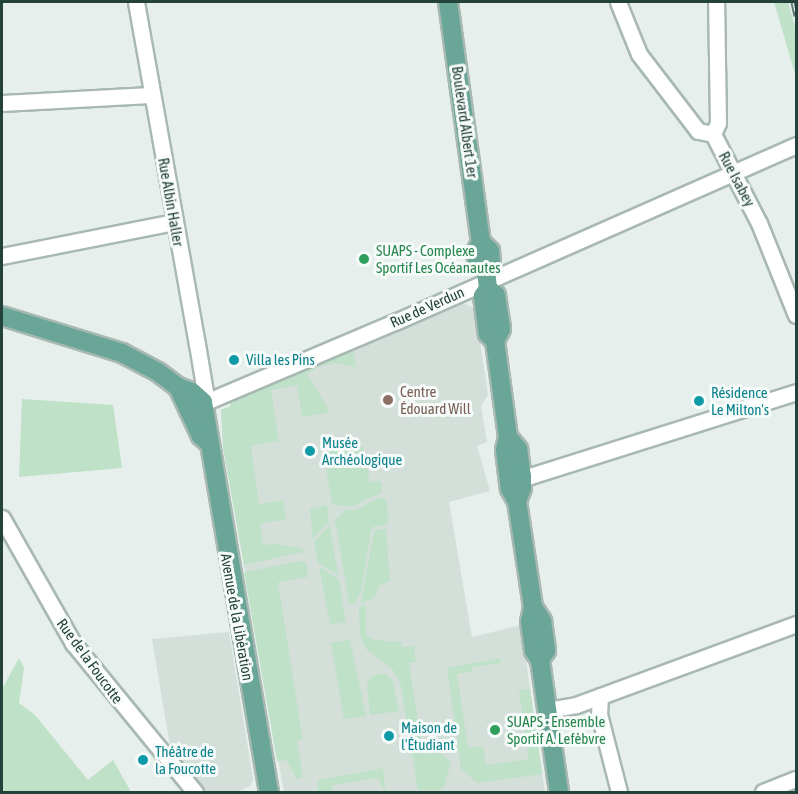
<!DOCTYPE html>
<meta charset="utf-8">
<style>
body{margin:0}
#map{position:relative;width:798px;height:794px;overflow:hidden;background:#e6efeb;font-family:"Asap Condensed",sans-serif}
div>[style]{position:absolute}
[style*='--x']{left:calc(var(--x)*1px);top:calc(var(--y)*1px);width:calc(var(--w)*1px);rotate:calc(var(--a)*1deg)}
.built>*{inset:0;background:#d4dfda}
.green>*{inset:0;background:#bee1c8}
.roads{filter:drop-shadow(2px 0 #a8b8b2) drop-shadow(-2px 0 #a8b8b2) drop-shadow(0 2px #a8b8b2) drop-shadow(0 -2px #a8b8b2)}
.minor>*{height:15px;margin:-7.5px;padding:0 7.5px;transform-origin:7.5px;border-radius:7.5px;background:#fff}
.major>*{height:18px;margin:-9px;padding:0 9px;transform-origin:9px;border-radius:9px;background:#69a697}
.rail>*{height:5px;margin-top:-2.5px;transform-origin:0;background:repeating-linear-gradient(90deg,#f7fbf9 0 9px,#5e7e75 0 18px);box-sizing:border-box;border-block:2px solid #5e7e75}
.dots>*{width:16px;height:16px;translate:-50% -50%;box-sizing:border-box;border:3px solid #f7fbf9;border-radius:50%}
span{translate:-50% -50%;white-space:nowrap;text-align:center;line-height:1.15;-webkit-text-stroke:6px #f7fbf9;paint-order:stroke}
.street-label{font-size:15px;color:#23423a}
.leisure-label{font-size:15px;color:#27864d}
.left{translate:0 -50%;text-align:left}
.culture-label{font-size:15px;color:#0d838f}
.education-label{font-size:15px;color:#785e54}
.frame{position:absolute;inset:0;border:3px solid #23423a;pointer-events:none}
</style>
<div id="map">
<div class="built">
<i style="clip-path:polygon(462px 302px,475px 309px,488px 395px,481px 406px,487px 442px,477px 446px,490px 491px,449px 502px,472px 637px,521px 625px,545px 792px,284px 792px,223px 447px,221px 410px,231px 406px,230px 402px)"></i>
<i style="clip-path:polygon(229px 632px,253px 779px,250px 786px,237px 792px,206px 792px,171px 752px,152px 639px)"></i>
</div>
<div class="green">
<i style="clip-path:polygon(774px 2px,788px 2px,796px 30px,796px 77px)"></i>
<i style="clip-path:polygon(353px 348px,356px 367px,335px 363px,318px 367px,307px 374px,327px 407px,328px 413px,302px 417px,297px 385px,271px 390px,279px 441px,251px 446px,259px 504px,283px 500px,286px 519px,260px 524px,263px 545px,276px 544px,303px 549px,303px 552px,244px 565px,223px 447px,221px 410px,231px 406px,230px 402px)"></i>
<i style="clip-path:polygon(22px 399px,113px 405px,122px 468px,19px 477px)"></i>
<i style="clip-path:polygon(352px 443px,363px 447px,370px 482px,381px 481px,382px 492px,351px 507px,332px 504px,325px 461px,327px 454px,335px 446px)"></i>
<i style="clip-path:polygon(380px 497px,386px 499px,389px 521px,386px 525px,372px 527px,361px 591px,355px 604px,349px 604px,335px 520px,345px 510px,357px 510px)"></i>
<i style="clip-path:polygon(327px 505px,329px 522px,313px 539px,310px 509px)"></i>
<i style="clip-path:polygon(330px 525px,338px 575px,318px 563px,314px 542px)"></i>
<i style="clip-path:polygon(386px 528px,390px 581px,379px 586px,374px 598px,361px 603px,374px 531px)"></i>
<i style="clip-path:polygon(301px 561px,306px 562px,308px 577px,278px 582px,302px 735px,303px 739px,297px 740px,303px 777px,297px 779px,286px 760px,277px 761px,244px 572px)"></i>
<i style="clip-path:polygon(319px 567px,339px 579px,346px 622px,330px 625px)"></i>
<i style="clip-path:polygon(363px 605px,366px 606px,366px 635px,374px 640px,401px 642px,402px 647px,414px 646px,416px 662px,409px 663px,423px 753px,439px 751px,451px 763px,444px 786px,440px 790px,418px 790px,400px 681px,393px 670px,365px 648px,360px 633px,359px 608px)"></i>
<i style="clip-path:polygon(350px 639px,366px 716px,344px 719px,331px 643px)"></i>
<i style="clip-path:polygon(19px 658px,24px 668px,19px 703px,35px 715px,88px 780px,113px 760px,131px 792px,2px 792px,2px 689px)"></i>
<i style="clip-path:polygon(500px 658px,501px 663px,473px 667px,471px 672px,457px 674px,468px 748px,483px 746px,486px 765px,529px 759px,519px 690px,530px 689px,542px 774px,477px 783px,461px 769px,447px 668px)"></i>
<i style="clip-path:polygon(378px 674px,387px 674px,393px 682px,399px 711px,370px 715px,367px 685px,370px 678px)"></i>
<i style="clip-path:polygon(383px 768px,385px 792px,378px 778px,332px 785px,333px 792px,318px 792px,318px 780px)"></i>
</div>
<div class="roads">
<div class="minor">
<i style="--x:136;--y:2;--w:347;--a:79.9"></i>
<i style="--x:197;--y:344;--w:49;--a:80.5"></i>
<i style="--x:205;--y:392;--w:10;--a:101"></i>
<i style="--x:618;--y:2;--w:56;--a:68"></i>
<i style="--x:639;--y:54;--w:97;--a:52.5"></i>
<i style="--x:698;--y:131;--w:15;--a:11"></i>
<i style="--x:2;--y:103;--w:150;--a:-3.1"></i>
<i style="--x:713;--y:134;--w:100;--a:62.7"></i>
<i style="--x:759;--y:223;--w:99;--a:68.1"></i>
<i style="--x:713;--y:134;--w:12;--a:-66"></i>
<i style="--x:718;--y:123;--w:121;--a:-90.9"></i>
<i style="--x:2;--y:256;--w:175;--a:-11.2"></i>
<i style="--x:194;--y:407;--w:220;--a:-23"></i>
<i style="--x:397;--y:321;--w:436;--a:-23.8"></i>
<i style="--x:522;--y:476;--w:8;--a:0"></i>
<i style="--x:530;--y:476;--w:279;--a:-17.5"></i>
<i style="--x:2;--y:518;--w:144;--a:60.4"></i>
<i style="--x:73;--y:643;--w:193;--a:50.7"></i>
<i style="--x:600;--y:696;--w:18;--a:93"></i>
<i style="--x:599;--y:714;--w:81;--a:75.6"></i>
<i style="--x:548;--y:710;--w:28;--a:-10"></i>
<i style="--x:576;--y:705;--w:234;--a:-20.2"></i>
<i style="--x:763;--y:792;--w:35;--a:-22"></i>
</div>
<div class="major">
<i style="--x:448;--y:2;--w:242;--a:82.2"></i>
<i style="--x:481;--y:242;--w:11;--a:117"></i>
<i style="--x:476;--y:252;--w:8;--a:83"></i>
<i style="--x:477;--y:260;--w:4;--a:76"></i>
<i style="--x:478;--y:264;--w:9;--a:36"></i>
<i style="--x:481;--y:242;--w:13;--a:45"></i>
<i style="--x:490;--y:251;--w:12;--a:85"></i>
<i style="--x:491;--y:263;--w:8;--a:135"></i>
<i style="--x:485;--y:269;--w:10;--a:79"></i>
<i style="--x:487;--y:279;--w:10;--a:84"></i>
<i style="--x:488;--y:289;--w:10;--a:37"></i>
<i style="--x:496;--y:295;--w:14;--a:82"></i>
<i style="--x:498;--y:309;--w:20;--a:81"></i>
<i style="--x:501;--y:329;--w:13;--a:117"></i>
<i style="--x:495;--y:341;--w:97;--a:82.3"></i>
<i style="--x:508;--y:437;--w:13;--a:103"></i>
<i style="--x:505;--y:450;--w:39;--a:83"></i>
<i style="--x:510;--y:489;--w:14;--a:60"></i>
<i style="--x:517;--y:501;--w:107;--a:81.4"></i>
<i style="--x:533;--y:607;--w:15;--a:101"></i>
<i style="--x:530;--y:622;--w:29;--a:82"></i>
<i style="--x:534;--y:651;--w:11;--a:56"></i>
<i style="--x:540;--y:660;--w:133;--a:81.8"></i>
<i style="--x:488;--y:289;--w:9;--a:126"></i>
<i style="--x:483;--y:296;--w:38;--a:83"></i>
<i style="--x:488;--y:334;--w:10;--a:45"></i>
<i style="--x:2;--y:316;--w:126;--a:17.1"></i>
<i style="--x:122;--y:353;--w:41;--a:27.8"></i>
<i style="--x:158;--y:372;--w:25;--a:37"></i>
<i style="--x:178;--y:387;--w:15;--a:20"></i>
<i style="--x:192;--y:392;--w:15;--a:42"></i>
<i style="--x:203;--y:402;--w:396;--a:80.4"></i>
<i style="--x:178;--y:387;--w:54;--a:64.9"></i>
<i style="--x:201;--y:436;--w:9;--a:41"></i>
<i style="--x:508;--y:437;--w:16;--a:50"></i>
<i style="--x:518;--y:449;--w:27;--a:82"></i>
<i style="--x:522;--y:476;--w:12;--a:90"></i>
<i style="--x:522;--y:488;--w:14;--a:111"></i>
<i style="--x:533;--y:607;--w:17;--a:57"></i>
<i style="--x:542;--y:621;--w:30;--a:82"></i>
<i style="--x:546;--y:651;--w:9;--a:126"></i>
</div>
</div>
<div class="rail">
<i style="--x:793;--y:2;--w:14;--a:78"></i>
</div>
<div class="dots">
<i style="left:364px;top:259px;background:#2e9e5b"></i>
<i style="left:234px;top:360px;background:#0f9aa8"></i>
<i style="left:388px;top:400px;background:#8d6e63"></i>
<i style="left:699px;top:401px;background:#0f9aa8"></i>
<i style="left:310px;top:451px;background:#0f9aa8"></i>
<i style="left:495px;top:730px;background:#2e9e5b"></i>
<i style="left:389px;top:736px;background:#0f9aa8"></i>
<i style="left:143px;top:760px;background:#0f9aa8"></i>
</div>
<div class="street-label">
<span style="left:465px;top:122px;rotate:82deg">Boulevard Albert 1er</span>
<span style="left:737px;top:179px;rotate:62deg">Rue Isabey</span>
<span style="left:171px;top:202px;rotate:80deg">Rue Albin Haller</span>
<span style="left:427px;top:307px;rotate:-24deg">Rue de Verdun</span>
<span style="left:237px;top:617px;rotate:80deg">Avenue de la Libération</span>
<span style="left:90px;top:661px;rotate:54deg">Rue de la Foucotte</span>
</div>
<div class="leisure-label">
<span class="left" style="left:376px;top:259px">SUAPS - Complexe<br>Sportif Les Océanautes</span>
<span class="left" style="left:507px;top:730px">SUAPS - Ensemble<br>Sportif A. Lefèbvre</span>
</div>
<div class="culture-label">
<span class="left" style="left:246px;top:360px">Villa les Pins</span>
<span class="left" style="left:711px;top:401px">Résidence<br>Le Milton's</span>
<span class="left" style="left:322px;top:451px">Musée<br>Archéologique</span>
<span class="left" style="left:401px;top:736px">Maison de<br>l'Étudiant</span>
<span class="left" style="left:155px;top:760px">Théâtre de<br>la Foucotte</span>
</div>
<div class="education-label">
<span class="left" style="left:400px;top:400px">Centre<br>Édouard Will</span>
</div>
<div class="frame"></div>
</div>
